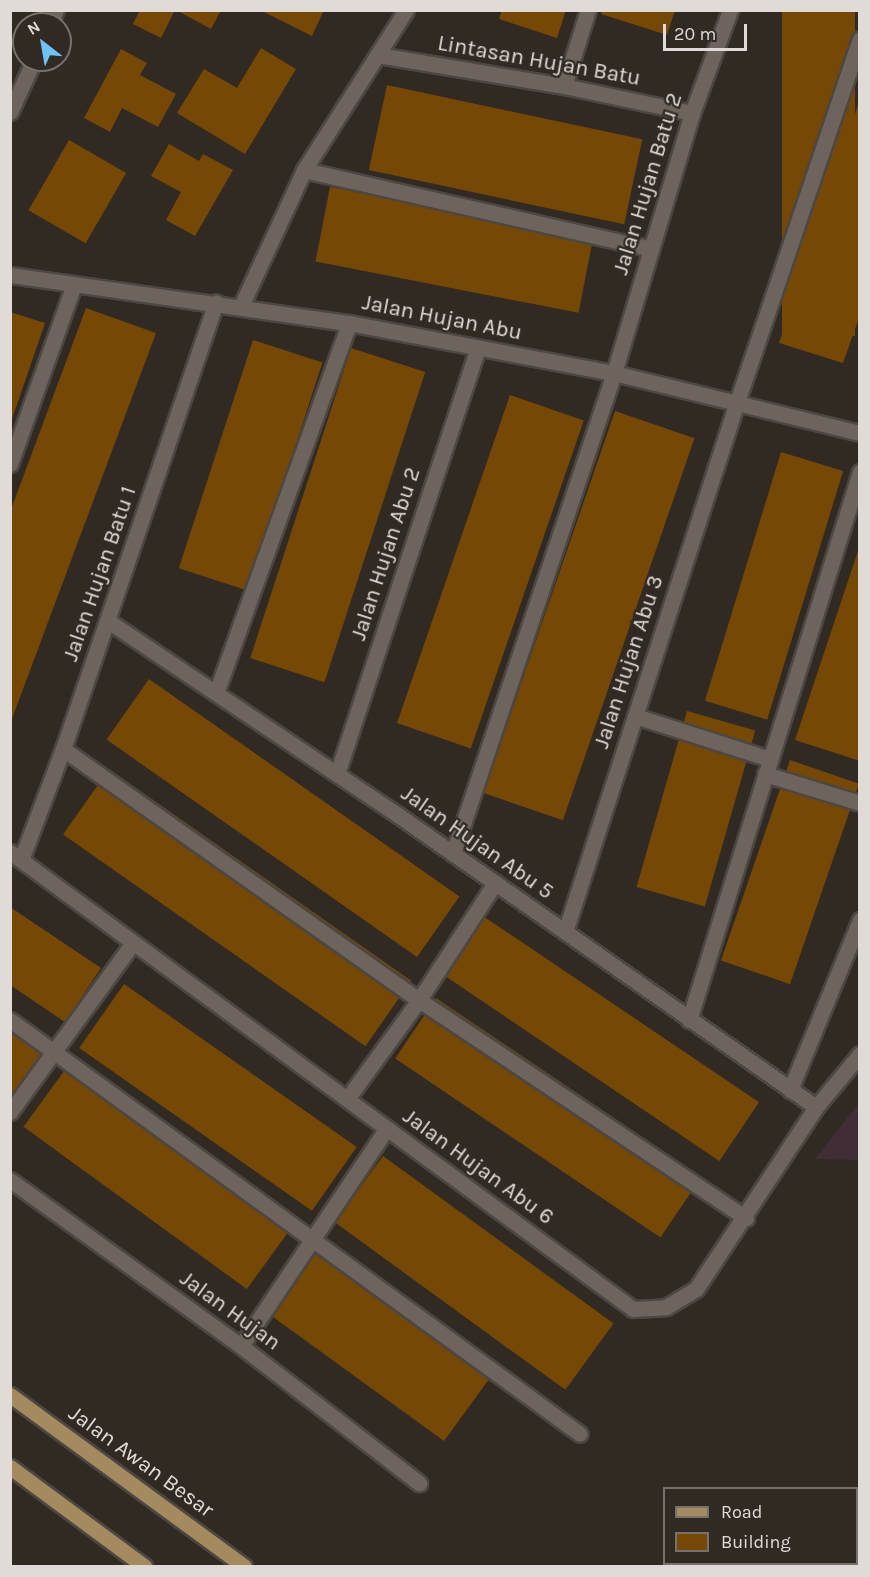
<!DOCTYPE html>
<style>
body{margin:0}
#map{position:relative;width:870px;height:1577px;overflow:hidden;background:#312a23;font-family:Karla,sans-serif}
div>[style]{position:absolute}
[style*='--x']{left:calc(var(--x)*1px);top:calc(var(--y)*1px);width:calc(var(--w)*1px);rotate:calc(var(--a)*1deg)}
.education>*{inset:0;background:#402d35}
.building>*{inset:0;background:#754806;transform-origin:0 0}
.roads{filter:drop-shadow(2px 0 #4d4741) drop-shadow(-2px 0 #4d4741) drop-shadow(0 2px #4d4741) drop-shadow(0 -2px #4d4741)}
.minor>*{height:15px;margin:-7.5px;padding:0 7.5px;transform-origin:7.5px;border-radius:7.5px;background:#6d655d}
.major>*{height:15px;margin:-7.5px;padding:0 7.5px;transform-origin:7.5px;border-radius:7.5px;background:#a48b5f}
span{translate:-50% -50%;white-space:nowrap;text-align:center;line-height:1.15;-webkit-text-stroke:4.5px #312a23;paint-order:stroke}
.street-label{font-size:22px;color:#e0dbd6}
.frame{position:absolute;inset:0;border:12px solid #e0dbd6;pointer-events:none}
.legend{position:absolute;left:663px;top:1487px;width:195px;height:78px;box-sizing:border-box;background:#312a23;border:2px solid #77716b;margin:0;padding:8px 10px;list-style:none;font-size:18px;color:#e0dbd6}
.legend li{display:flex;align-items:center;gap:12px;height:30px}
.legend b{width:30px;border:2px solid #77716b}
.north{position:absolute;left:12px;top:12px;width:60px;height:60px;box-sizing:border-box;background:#312a23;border:2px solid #77716b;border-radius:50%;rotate:329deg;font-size:16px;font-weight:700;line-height:24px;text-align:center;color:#e0dbd6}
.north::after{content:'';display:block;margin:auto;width:21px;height:27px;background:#70c2f4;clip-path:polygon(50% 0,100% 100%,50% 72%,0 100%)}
.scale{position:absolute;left:663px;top:24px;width:84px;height:27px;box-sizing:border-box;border:3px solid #e0dbd6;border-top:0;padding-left:8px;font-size:18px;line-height:21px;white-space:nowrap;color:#e0dbd6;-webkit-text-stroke:4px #312a23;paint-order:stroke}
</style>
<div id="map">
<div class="education">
<i style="clip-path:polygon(859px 1103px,859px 1160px,815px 1159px)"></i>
</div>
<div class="building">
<i style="clip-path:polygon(140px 10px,175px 10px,161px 38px,133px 24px)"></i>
<i style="clip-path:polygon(176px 10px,221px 10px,211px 29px)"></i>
<i style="clip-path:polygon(260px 10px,324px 10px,312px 36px)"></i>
<i style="clip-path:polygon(502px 10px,566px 10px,557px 38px,499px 19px)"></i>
<i style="clip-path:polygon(602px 10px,675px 10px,667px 35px,601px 14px)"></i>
<i style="left:782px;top:10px;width:73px;height:326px"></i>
<i style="clip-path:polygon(261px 48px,296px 69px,245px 154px,177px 113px,204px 69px,237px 88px)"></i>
<i style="clip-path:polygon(121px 49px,147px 63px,140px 75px,176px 94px,158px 127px,122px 108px,110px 132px,84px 118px)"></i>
<i style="left:387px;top:85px;width:261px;height:87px;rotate:12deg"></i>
<i style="clip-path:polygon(859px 102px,860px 315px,843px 363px,779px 343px)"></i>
<i style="left:69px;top:140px;width:66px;height:81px;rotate:30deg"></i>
<i style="clip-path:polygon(169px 144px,199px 161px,203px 154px,233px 170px,195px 236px,166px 220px,181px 192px,151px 176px)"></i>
<i style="left:330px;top:187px;width:268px;height:76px;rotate:11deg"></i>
<i style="clip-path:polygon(86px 308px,156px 333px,10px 724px,10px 512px)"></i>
<i style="clip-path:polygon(10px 312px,45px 323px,11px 422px,10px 422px)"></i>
<i style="left:253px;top:340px;width:73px;height:240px;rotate:18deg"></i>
<i style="left:351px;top:348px;width:78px;height:326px;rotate:18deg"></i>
<i style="left:510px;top:395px;width:78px;height:347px;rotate:19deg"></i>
<i style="left:615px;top:411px;width:84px;height:404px;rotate:19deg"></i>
<i style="left:781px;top:452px;width:65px;height:260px;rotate:17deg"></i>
<i style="clip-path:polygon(859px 548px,860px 548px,860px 761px,795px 740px)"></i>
<i style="left:149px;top:679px;width:379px;height:74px;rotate:35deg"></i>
<i style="left:687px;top:711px;width:71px;height:183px;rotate:16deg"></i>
<i style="left:790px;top:760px;width:73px;height:212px;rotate:19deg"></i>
<i style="left:109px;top:769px;width:369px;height:80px;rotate:35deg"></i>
<i style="clip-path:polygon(10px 907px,101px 968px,65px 1022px,10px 985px)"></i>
<i style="left:483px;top:916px;width:333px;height:71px;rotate:34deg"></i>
<i style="left:124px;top:984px;width:284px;height:78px;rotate:35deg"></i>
<i style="left:436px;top:998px;width:320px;height:73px;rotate:34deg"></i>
<i style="clip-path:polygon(10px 1029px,45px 1054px,10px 1102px)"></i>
<i style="left:67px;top:1067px;width:276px;height:74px;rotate:36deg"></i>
<i style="left:383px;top:1156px;width:285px;height:82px;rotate:36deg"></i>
<i style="left:317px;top:1245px;width:218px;height:84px;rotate:36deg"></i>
<i style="clip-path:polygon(856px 1545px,860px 1566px,824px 1566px,856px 1564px)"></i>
</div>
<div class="roads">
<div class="minor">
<i style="--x:50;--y:24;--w:15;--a:-67"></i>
<i style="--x:378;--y:55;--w:189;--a:9.5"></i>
<i style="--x:564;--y:86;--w:131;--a:11.9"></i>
<i style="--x:564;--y:86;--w:80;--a:-72.5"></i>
<i style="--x:10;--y:112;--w:57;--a:-65.2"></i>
<i style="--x:304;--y:170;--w:356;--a:12.8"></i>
<i style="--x:10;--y:275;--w:342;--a:8.1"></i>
<i style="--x:349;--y:323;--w:270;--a:10.7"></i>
<i style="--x:614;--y:373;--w:253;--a:13.7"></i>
<i style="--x:241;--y:306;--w:150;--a:-65.1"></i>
<i style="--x:304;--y:170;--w:190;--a:-57.5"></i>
<i style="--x:10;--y:464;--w:191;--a:-70.4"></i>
<i style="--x:108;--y:621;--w:349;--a:33.8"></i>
<i style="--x:398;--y:815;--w:510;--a:34.94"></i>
<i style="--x:216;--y:693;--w:393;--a:-70.2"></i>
<i style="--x:635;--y:716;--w:142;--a:17.7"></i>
<i style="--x:63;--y:749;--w:436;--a:35.2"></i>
<i style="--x:419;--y:1000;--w:393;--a:33.7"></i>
<i style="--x:337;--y:774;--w:449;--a:-71.7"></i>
<i style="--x:765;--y:774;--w:99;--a:17"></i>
<i style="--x:10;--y:852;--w:773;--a:36.26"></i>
<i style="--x:633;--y:1309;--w:33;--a:-3"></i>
<i style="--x:666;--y:1307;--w:35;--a:-31"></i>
<i style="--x:696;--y:1289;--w:218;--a:-56.6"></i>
<i style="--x:816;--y:1107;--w:69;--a:-50.3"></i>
<i style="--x:453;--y:854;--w:507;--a:-71.49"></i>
<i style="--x:614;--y:373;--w:271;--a:-73.3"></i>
<i style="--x:692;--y:113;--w:110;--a:-69.7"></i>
<i style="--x:21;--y:860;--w:119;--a:-69.3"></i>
<i style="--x:63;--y:749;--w:472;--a:-71.1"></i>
<i style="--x:565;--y:932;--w:554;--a:-72.02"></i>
<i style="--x:736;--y:405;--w:386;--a:-71.3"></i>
<i style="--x:10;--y:1020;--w:704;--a:35.99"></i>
<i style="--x:689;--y:1020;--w:574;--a:-72.67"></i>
<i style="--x:790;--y:1090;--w:184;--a:-67.6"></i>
<i style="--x:347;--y:1099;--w:122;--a:-54"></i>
<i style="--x:419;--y:1000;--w:140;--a:-57"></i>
<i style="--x:10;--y:1112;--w:209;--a:-54"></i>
<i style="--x:10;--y:1180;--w:284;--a:35.7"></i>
<i style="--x:241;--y:1346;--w:225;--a:37.6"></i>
<i style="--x:241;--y:1346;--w:262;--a:-56.2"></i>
</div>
<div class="major">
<i style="--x:10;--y:1395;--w:290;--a:36.2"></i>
<i style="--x:10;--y:1467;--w:167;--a:36.5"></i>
</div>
</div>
<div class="street-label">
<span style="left:539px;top:61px;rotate:10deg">Lintasan Hujan Batu</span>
<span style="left:648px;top:184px;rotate:-73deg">Jalan Hujan Batu 2</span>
<span style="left:442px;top:318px;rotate:11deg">Jalan Hujan Abu</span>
<span style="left:386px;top:554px;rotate:-72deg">Jalan Hujan Abu 2</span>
<span style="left:100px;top:574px;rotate:-71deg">Jalan Hujan Batu 1</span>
<span style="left:629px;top:662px;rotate:-72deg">Jalan Hujan Abu 3</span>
<span style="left:477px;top:843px;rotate:35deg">Jalan Hujan Abu 5</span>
<span style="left:478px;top:1167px;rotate:36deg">Jalan Hujan Abu 6</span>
<span style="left:230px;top:1311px;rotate:36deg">Jalan Hujan</span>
<span style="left:141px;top:1462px;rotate:36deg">Jalan Awan Besar</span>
</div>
<div class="frame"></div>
<ul class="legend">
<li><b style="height:8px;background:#a48b5f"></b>Road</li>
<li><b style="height:16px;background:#754806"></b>Building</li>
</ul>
<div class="north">N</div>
<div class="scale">20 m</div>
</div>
